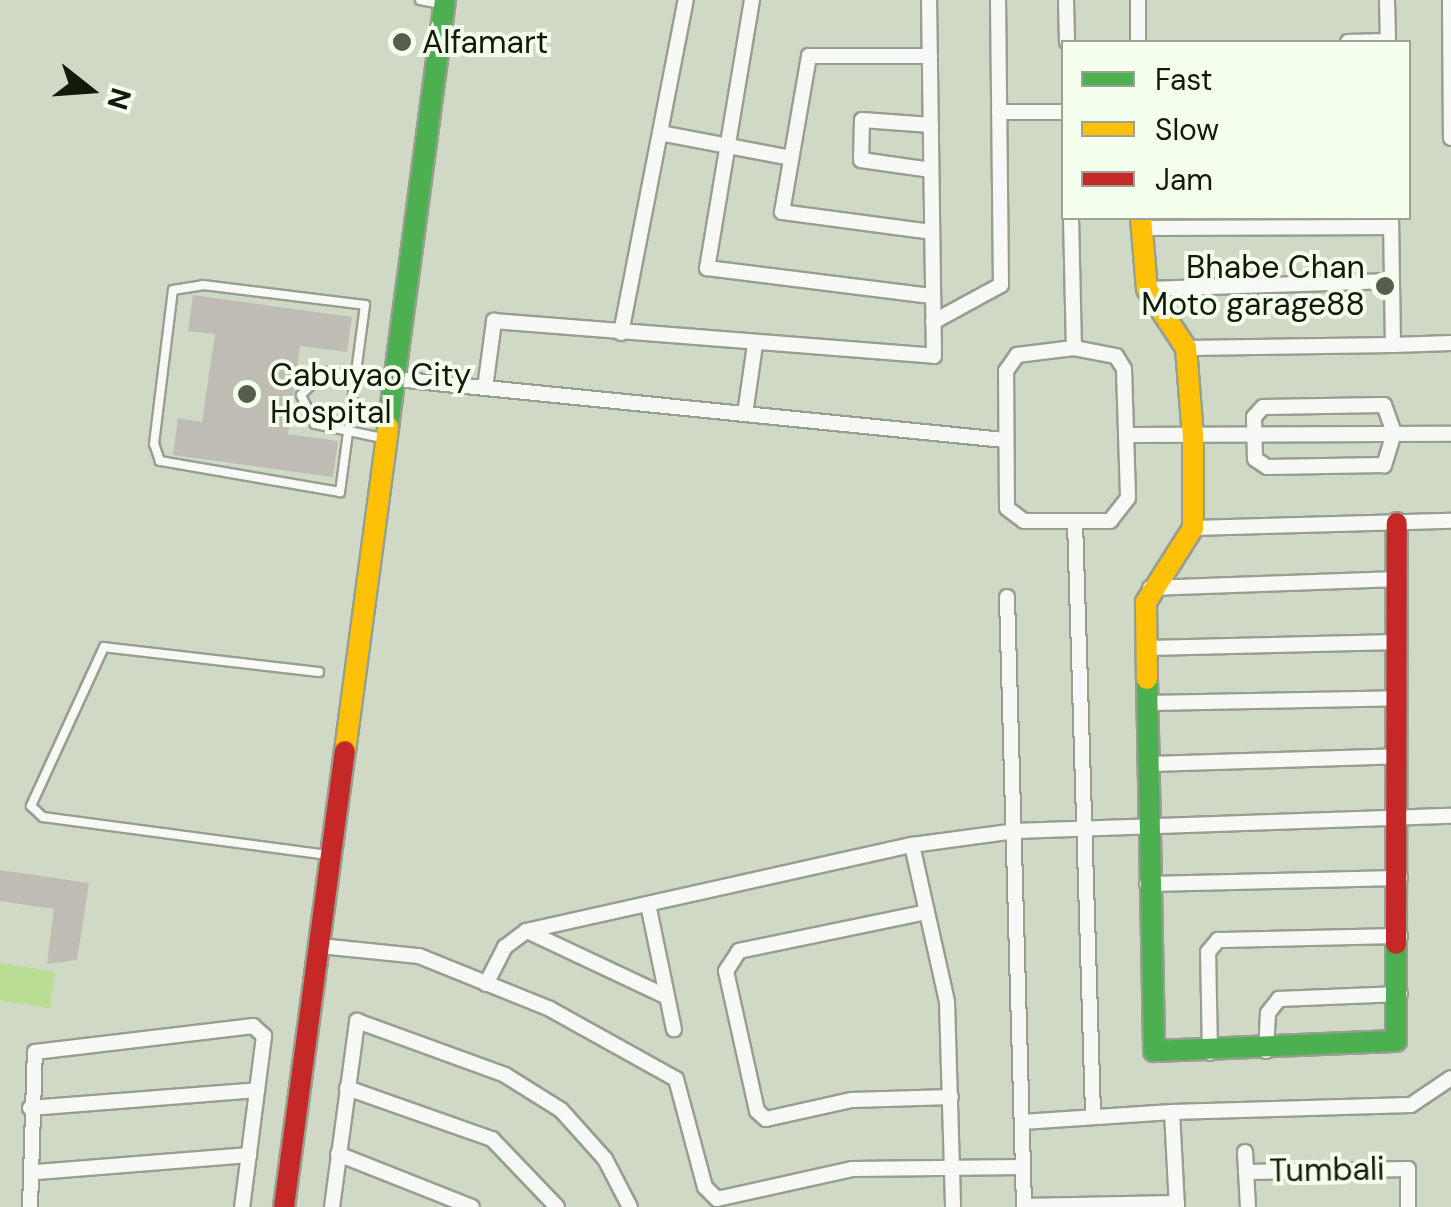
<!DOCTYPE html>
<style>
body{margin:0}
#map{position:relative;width:1451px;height:1207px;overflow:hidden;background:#cfd9c6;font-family:"DM Sans",sans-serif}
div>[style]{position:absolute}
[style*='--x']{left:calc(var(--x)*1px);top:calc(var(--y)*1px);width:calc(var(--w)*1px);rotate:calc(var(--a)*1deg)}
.green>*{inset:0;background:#badd94;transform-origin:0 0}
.building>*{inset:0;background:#bfbcb4}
.roads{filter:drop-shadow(2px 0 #979f91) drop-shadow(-2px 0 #979f91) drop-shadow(0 2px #979f91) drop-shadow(0 -2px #979f91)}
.lane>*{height:8px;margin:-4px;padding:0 4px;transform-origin:4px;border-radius:4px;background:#f8f9f6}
.street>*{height:14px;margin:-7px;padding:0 7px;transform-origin:7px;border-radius:7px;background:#f8f9f6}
.fast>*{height:20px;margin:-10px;padding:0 10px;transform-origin:10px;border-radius:10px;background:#4caf50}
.slow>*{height:20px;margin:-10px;padding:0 10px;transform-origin:10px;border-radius:10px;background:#ffc107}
.jam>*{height:20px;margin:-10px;padding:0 10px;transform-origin:10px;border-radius:10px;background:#c62828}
.dots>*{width:28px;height:28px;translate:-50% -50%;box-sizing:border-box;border:5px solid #f5ffed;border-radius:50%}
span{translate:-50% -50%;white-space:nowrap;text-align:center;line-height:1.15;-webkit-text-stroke:8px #f5ffed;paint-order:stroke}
.poi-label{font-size:32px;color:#131a0d}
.left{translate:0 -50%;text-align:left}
.right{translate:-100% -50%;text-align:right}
.street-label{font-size:32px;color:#131a0d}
.legend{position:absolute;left:1061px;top:40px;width:350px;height:180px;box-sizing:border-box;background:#f5ffed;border:2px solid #9ba393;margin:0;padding:12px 18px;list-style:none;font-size:30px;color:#131a0d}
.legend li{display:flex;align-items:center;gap:20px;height:50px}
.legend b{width:50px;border:2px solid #9ba393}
.north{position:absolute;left:40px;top:40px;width:100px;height:100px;-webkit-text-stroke:8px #f5ffed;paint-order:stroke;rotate:107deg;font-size:28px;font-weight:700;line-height:40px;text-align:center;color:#131a0d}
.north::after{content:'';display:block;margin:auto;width:35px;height:45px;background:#131a0d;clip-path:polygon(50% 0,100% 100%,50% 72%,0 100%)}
</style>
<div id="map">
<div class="green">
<i style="left:0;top:963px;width:56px;height:37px;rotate:9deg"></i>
</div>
<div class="building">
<i style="clip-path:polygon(193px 295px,352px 317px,347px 352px,300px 346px,288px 434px,338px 441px,333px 477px,173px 455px,178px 418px,202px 422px,215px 334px,188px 331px)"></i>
<i style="clip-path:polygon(0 870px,89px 883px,77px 960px,47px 964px,54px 909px,0 901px)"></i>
</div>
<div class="roads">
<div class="lane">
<i style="--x:420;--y:0;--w:21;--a:11"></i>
<i style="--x:203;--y:285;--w:163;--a:7"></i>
<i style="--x:365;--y:305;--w:189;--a:97.6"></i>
<i style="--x:340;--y:492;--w:183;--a:-170.2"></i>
<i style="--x:160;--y:461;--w:18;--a:-109"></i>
<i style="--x:154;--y:444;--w:155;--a:-83"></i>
<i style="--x:173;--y:290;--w:30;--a:-9"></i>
<i style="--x:387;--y:439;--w:74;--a:-168.2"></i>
<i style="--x:315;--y:424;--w:32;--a:-116"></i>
<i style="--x:301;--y:395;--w:33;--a:-45"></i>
<i style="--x:324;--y:372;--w:68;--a:5"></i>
<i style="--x:319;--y:672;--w:216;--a:-173.4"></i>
<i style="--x:104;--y:647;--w:175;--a:114.7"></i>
<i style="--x:31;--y:806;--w:16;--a:43"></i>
<i style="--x:43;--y:817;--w:287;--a:7.6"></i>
</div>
<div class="street">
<i style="--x:752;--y:0;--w:272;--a:99.5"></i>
<i style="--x:707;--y:268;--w:228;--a:7.1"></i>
<i style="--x:1066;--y:0;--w:42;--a:88.6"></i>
<i style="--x:1138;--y:0;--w:42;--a:90"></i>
<i style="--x:1387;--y:0;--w:42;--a:88.6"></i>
<i style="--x:1450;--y:0;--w:138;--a:89.6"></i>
<i style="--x:1348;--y:42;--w:40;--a:-1.4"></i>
<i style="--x:930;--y:56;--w:121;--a:180"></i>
<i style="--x:809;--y:56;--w:158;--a:99.8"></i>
<i style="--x:782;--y:212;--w:151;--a:7.6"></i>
<i style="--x:999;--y:112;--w:65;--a:0"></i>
<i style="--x:931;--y:125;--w:69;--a:-175.9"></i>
<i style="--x:862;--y:120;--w:40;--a:91.4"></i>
<i style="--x:861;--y:160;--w:71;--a:8.1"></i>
<i style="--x:660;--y:133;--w:133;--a:10.8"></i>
<i style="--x:1071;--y:218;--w:130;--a:88.7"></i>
<i style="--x:1141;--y:228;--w:250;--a:-0.2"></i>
<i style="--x:1147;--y:289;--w:245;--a:-1.9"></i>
<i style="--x:933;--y:322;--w:77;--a:-28.6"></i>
<i style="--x:1001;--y:285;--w:285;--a:-90.6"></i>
<i style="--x:621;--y:333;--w:339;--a:-79"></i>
<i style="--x:1393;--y:345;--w:58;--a:-2"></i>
<i style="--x:1074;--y:348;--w:43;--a:10.8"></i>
<i style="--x:1116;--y:356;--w:15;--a:58"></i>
<i style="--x:1124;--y:369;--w:129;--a:88.2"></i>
<i style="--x:1128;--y:498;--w:29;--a:128"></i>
<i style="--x:1110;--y:521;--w:86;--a:180"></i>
<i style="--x:1024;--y:521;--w:21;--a:-143"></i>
<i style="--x:1007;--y:508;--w:137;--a:-90.4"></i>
<i style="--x:1006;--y:371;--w:19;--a:-55"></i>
<i style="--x:1017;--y:355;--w:57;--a:-7"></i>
<i style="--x:1186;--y:348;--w:207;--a:-0.8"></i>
<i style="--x:1393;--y:345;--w:127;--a:-90.9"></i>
<i style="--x:396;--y:379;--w:611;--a:5.73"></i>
<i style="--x:485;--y:388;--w:68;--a:-82.3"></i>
<i style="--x:494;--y:321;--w:441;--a:4.5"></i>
<i style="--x:934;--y:356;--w:356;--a:-90.8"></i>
<i style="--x:1384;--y:405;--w:30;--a:70"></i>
<i style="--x:1394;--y:433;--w:34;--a:107"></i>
<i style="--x:1384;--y:465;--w:117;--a:179"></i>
<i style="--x:1267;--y:467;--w:14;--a:-146"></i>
<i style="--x:1255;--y:459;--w:42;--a:-91.4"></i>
<i style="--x:1254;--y:417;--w:13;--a:-48"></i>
<i style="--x:1263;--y:407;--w:121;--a:-0.9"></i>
<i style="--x:745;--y:414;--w:70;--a:-81.8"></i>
<i style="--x:1128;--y:435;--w:323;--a:-0.2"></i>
<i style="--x:1075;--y:521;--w:593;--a:88.26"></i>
<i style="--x:1193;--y:528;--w:258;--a:-1.6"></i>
<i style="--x:1150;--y:588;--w:248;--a:-2.1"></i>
<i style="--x:1007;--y:597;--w:610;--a:88.4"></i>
<i style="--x:1148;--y:648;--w:250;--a:-1.4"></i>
<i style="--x:1149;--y:703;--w:250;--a:-1.1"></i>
<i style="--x:1150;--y:764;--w:249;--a:-1.8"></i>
<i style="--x:912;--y:845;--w:161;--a:77.4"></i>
<i style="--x:947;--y:1002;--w:205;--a:88.3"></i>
<i style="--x:1147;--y:884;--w:253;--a:-1.4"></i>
<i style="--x:648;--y:904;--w:128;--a:78.3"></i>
<i style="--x:927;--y:912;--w:192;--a:168.3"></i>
<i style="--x:739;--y:951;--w:24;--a:123"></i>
<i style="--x:726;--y:971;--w:143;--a:77.5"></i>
<i style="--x:757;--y:1111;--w:12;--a:42"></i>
<i style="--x:766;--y:1119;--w:88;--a:-12.5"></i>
<i style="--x:852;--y:1100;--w:99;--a:-1.7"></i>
<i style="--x:527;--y:931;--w:153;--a:25.2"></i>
<i style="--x:320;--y:946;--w:100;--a:5.8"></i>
<i style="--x:419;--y:956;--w:141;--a:22"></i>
<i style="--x:550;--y:1009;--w:144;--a:29.1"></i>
<i style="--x:676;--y:1079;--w:112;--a:75"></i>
<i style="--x:705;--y:1187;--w:17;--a:45"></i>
<i style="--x:717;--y:1199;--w:138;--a:-12.5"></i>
<i style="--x:852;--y:1169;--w:171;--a:-0.7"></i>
<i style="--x:486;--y:984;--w:42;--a:-62.8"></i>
<i style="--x:505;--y:947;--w:26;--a:-37"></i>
<i style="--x:526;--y:931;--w:395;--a:-12.6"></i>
<i style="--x:912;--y:845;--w:104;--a:-7.7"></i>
<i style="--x:1015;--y:831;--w:436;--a:-2"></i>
<i style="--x:1266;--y:1051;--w:38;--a:-87"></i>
<i style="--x:1268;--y:1013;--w:18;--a:-52"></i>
<i style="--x:1279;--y:999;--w:121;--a:-2.4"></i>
<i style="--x:1210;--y:1053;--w:101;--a:-91.1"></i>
<i style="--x:1208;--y:952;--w:16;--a:-50"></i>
<i style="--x:1218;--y:940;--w:182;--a:-1.3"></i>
<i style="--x:347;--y:1088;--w:154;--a:19.4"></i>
<i style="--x:492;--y:1139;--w:94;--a:46.3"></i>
<i style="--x:30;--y:1108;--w:228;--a:-4.5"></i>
<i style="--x:1172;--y:1112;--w:239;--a:-1.7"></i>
<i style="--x:1411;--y:1105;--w:48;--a:-34"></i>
<i style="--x:1022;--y:1122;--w:150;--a:-3.8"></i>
<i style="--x:1172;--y:1112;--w:95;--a:87"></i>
<i style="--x:1245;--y:1152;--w:55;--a:86.9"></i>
<i style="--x:338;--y:1154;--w:144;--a:21.6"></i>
<i style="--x:37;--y:1172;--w:213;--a:-4.6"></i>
<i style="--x:1246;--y:1172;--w:162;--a:-1.1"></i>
<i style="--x:1408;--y:1169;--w:38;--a:90"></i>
<i style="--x:1024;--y:1206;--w:153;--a:-1.1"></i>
<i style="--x:30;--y:1207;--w:155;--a:-88.2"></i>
<i style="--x:35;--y:1052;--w:220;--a:-6.8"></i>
<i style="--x:253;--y:1026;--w:15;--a:42"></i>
<i style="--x:264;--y:1036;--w:172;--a:97.3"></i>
<i style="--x:332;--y:1207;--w:188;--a:-82.3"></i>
<i style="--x:357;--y:1021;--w:158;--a:20"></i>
<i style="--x:505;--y:1075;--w:66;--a:32"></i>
<i style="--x:561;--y:1110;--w:66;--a:48.1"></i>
<i style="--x:605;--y:1159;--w:54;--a:62.5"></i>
</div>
<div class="fast">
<i style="--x:388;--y:427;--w:431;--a:-82.4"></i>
<i style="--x:1147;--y:679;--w:372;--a:88.9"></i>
<i style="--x:1154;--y:1051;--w:242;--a:-2.4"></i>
<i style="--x:1396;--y:1041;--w:97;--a:-90"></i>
</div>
<div class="slow">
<i style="--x:1141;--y:218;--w:71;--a:85.2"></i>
<i style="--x:1147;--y:289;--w:71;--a:56.5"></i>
<i style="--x:1186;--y:348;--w:88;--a:85.5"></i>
<i style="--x:1193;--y:436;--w:92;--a:90"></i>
<i style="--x:1193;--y:528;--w:88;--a:122.4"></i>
<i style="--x:1146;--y:602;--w:77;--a:89.3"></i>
<i style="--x:345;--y:751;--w:327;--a:-82.4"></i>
</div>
<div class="jam">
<i style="--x:1396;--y:944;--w:421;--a:-89.9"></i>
<i style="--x:284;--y:1207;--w:460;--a:-82.4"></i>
</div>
</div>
<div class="dots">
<i style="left:402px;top:42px;background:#555d4e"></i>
<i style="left:1385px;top:286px;background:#555d4e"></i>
<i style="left:247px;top:394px;background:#555d4e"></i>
</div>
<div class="poi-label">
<span class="left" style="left:422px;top:42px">Alfamart</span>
<span class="right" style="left:1365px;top:286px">Bhabe Chan<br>Moto garage88</span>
<span class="left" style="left:270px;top:394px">Cabuyao City<br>Hospital</span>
</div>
<div class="street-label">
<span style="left:1327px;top:1170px;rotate:-1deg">Tumbali</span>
</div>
<ul class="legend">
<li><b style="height:12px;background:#4caf50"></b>Fast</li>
<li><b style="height:12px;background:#ffc107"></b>Slow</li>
<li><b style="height:12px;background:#c62828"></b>Jam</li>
</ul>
<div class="north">N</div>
</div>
